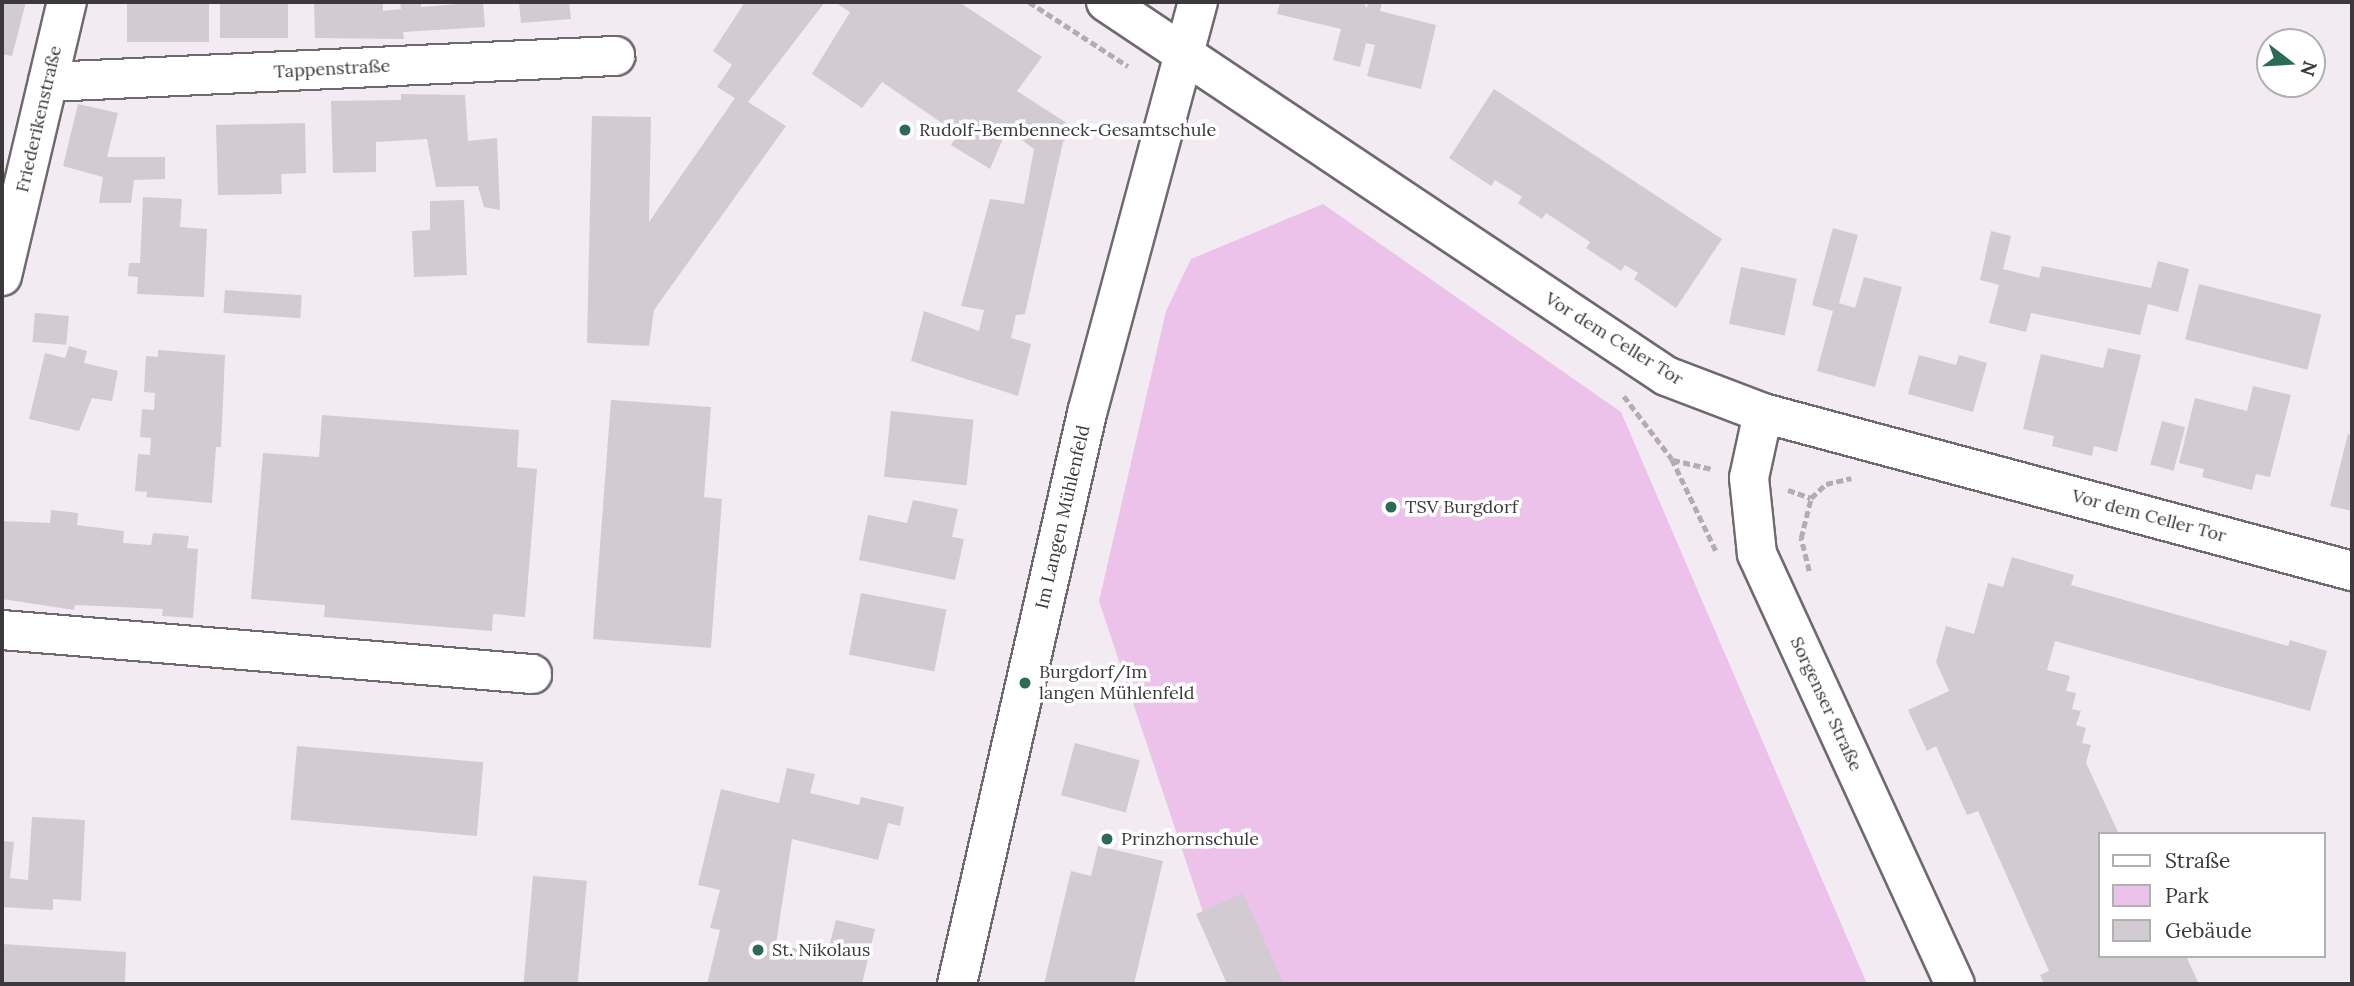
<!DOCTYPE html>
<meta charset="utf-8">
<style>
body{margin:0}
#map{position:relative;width:2354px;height:986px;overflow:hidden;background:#f3ebf2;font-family:Lora,serif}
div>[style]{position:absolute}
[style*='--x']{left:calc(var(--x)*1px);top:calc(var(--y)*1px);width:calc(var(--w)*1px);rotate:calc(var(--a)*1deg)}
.green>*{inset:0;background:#edc2ea}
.building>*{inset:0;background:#d3cbd2;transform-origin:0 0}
.path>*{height:4.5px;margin-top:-2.25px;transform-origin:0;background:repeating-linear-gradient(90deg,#b3acb2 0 7px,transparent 0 10.5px)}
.roads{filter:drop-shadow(2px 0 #70696f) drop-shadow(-2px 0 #70696f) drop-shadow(0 2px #70696f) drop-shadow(0 -2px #70696f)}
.minor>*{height:38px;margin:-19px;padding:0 19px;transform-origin:19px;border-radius:19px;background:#fff}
.major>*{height:38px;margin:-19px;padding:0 19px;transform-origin:19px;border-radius:19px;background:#fff}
.dots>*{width:19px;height:19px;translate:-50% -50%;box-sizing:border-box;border:4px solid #fff;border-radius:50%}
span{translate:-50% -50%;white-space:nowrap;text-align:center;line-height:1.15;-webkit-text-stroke:7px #fff;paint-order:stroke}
.street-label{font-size:18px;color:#3c393c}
.poi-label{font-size:18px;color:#3c393c}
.left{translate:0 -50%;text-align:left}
.frame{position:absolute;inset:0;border:4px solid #3c393c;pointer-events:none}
.legend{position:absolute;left:2098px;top:832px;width:228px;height:126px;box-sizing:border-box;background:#fff;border:2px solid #b1b0b1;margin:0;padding:9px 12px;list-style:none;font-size:21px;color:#3c393c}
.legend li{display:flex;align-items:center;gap:14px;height:35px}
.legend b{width:35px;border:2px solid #b1b0b1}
.north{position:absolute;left:2256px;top:28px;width:70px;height:70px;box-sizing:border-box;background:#fff;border:2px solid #b1b0b1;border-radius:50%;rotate:107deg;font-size:19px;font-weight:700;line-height:28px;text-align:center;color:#3c393c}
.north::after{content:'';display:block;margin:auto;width:24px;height:32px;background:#2a6a57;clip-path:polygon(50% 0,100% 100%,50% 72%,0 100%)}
</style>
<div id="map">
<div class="green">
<i style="clip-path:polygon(1323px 204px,1621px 412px,1867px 984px,1227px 984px,1099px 601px,1166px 311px,1191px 259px)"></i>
</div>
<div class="building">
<i style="clip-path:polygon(2px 2px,26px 2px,12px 56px,2px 54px)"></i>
<i style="left:127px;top:2px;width:82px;height:40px"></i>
<i style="left:220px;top:2px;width:68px;height:36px"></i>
<i style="clip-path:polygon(314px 2px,383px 2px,383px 11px,401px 9px,400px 2px,421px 2px,421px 7px,483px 2px,485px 27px,403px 32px,404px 39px,315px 38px)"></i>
<i style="clip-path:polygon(519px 2px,569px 2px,571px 19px,521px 23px)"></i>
<i style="clip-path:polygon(745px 2px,825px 2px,748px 102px,786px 126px,654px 310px,649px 346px,587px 343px,592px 116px,651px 117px,649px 222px,735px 98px,717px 87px,732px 65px,713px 51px)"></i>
<i style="clip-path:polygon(834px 2px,959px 2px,1042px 57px,1017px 91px,1076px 129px,1063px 142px,1025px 314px,1016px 315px,1011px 338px,1031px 344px,1018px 396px,911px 361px,924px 311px,979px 331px,984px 310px,961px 306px,990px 199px,1024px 204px,1034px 149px,1007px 129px,990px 169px,951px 145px,958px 134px,882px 82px,862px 108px,812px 74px,850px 12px)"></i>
<i style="clip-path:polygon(1280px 2px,1363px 2px,1367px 8px,1368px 2px,1382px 2px,1380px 11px,1436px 25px,1421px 89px,1367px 76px,1375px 45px,1366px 43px,1360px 67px,1333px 60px,1341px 29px,1277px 14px)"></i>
<i style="clip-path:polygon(1494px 89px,1722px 239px,1676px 308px,1634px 279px,1638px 273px,1625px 265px,1621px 271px,1586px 248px,1590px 242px,1546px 213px,1542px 219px,1518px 203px,1522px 197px,1495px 180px,1491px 186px,1449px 158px)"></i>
<i style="clip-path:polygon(401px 94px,465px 95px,468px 141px,497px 138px,500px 210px,484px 207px,478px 186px,436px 187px,427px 139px,376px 142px,376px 172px,333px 173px,331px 101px,401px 100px)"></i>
<i style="clip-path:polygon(78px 104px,118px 113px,107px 157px,165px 157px,165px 179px,134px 180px,131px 203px,99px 203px,103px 177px,63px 166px)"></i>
<i style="clip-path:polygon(305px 123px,306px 173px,281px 174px,282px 194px,218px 195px,216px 125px)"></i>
<i style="clip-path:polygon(143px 197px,182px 199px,180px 227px,207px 229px,204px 297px,137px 294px,138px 277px,128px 276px,129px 263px,140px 263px)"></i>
<i style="clip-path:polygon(464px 200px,467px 275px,414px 277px,412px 231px,430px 230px,430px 201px)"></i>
<i style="clip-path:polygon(1833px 228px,1858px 235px,1839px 303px,1855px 308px,1864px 277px,1902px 287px,1875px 387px,1817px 371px,1833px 311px,1812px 305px)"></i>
<i style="clip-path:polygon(1991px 231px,2011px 236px,2003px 269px,2039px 278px,2042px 266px,2151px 288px,2158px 261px,2189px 269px,2178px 312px,2148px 304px,2140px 335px,2031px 313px,2026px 332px,1989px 323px,1999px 285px,1980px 280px)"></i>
<i style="left:1741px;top:267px;width:57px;height:58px;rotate:12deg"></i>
<i style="left:2199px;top:284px;width:126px;height:57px;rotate:14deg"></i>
<i style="left:225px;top:290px;width:77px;height:23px;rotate:4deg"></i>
<i style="left:35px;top:313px;width:34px;height:29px;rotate:5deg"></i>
<i style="clip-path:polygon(69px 346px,87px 351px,84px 363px,118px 371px,112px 401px,92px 398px,79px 431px,29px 419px,45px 353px,65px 358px)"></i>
<i style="clip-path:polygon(2108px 348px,2141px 355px,2117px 452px,2094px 446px,2092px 456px,2052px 446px,2054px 436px,2023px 429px,2041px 354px,2103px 368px)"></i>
<i style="clip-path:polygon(158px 350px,225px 355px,221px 447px,216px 447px,212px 503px,146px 497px,147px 492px,135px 491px,138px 454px,150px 455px,151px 438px,140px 437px,142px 409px,154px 410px,155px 393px,144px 392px,146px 356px,158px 357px)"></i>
<i style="clip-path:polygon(1919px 355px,1956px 365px,1959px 355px,1987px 363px,1973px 412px,1908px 394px)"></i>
<i style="clip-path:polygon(2253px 386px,2291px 395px,2270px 477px,2256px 474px,2252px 490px,2202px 477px,2204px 469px,2179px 463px,2195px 398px,2247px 411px)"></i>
<i style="clip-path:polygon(611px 400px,711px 407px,704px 497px,722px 499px,711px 648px,593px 639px)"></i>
<i style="left:891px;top:411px;width:83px;height:66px;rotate:6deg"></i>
<i style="clip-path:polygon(322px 415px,519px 430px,517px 467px,537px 469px,525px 617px,493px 614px,492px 631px,324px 617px,325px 605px,251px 599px,263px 453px,319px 457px)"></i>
<i style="left:2162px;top:421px;width:24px;height:45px;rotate:15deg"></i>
<i style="clip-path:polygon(2348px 434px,2352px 435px,2352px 511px,2330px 506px)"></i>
<i style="clip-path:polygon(913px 500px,958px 509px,952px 537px,964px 539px,955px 580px,859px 560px,868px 515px,907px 523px)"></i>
<i style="clip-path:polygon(51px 510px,78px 513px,77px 525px,124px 531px,123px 543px,151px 545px,153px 533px,189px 536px,187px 548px,198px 549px,193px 618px,162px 616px,163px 609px,75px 605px,74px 610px,2px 599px,2px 521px,50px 523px)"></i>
<i style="clip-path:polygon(2012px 557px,2074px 575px,2071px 585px,2288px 646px,2290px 640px,2327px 651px,2310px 711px,2055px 641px,2047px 670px,2070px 676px,2066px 691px,2076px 693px,2072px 709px,2081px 711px,2076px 725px,2086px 728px,2082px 743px,2091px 745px,2086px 763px,2119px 834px,2100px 834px,2100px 956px,2186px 956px,2199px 984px,2044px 984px,2040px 975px,2049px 971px,1978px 811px,1967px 815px,1936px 746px,1927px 751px,1908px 710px,1949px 691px,1936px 662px,1946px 626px,1974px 634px,1988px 583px,2003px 587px)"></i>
<i style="left:861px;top:593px;width:87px;height:63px;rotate:11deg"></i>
<i style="left:1075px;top:743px;width:67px;height:54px;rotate:15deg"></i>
<i style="left:297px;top:746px;width:187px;height:74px;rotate:5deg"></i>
<i style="clip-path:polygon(787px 768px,815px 774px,810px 793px,859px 805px,861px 797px,904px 807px,900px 826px,888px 823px,878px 860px,792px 839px,776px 944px,827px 955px,836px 920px,875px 929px,862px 984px,707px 984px,720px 930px,710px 928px,720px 890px,698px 885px,721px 789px,779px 803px)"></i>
<i style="clip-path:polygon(32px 817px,85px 820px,81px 901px,53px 899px,53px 910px,2px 907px,2px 841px,14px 842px,10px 878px,28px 880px)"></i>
<i style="clip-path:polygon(1098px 846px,1163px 861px,1134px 984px,1044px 984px,1071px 871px,1091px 876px)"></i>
<i style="left:533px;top:876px;width:54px;height:108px;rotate:5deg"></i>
<i style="clip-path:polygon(1243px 893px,1284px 984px,1227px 984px,1196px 914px)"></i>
<i style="clip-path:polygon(2px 944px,126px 952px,125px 984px,2px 984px)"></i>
</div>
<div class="path">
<i style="--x:1029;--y:2;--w:118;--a:32.9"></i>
<i style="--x:1624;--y:396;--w:79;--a:52.7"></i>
<i style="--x:1672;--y:459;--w:104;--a:64.4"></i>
<i style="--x:1673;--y:460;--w:40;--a:13"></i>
<i style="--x:1788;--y:490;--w:24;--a:19"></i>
<i style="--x:1809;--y:571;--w:34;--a:-104"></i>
<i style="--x:1801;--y:538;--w:41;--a:-76"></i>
<i style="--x:1811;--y:498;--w:21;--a:-43"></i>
<i style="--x:1826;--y:484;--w:26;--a:-13"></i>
</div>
<div class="roads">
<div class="minor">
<i style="--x:48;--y:82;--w:568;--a:-2.63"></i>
<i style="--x:2;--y:276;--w:282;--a:-76.7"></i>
<i style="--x:1763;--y:413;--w:610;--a:15.02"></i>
<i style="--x:2;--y:630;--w:532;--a:4.75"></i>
<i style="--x:957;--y:984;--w:586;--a:-77.17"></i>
<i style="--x:1087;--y:413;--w:426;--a:-74.9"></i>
</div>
<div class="major">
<i style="--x:1106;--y:2;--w:673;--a:33.74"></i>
<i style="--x:1666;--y:376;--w:104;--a:20.9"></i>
<i style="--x:1763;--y:413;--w:66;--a:102.2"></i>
<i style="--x:1749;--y:478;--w:76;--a:84"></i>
<i style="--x:1757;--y:554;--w:473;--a:65.3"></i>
</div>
</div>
<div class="dots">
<i style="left:905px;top:130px;background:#2a6a57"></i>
<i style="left:1391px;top:507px;background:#2a6a57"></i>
<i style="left:1025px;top:683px;background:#2a6a57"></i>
<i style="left:1107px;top:839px;background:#2a6a57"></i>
<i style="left:758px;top:950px;background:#2a6a57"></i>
</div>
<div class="street-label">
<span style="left:332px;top:69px;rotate:-3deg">Tappenstraße</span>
<span style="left:39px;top:119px;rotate:-77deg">Friederikenstraße</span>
<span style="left:1614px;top:339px;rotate:32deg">Vor dem Celler Tor</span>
<span style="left:2149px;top:516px;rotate:15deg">Vor dem Celler Tor</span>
<span style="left:1063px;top:517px;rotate:-77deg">Im Langen Mühlenfeld</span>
<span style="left:1826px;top:704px;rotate:65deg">Sorgenser Straße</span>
</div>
<div class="poi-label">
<span class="left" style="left:919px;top:130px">Rudolf-Bembenneck-Gesamtschule</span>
<span class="left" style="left:1405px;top:507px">TSV Burgdorf</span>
<span class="left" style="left:1039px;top:683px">Burgdorf/Im<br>langen Mühlenfeld</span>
<span class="left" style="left:1121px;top:839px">Prinzhornschule</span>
<span class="left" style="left:772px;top:950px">St. Nikolaus</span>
</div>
<div class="frame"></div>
<ul class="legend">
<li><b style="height:9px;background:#fff"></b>Straße</li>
<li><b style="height:19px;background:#edc2ea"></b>Park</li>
<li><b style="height:19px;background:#d3cbd2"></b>Gebäude</li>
</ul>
<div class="north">N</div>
</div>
